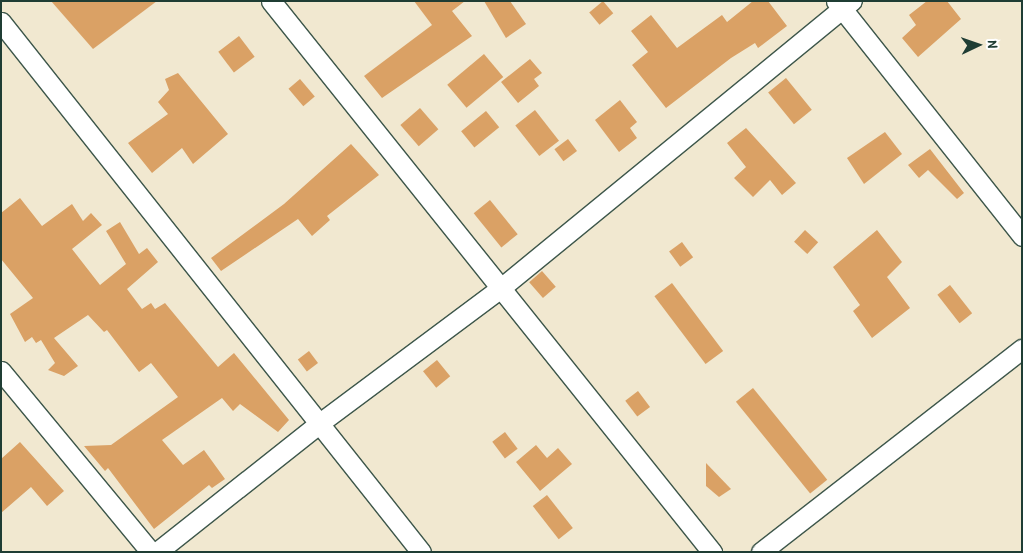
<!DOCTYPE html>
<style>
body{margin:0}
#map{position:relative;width:1023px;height:553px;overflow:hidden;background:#f1e8d0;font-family:"Patrick Hand",sans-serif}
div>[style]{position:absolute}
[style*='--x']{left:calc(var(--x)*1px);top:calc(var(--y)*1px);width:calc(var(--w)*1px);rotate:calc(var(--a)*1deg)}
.building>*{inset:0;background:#daa165;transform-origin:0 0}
.roads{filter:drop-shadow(1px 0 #3e574b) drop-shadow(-1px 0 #3e574b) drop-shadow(0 1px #3e574b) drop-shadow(0 -1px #3e574b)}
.minor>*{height:19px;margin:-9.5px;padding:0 9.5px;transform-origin:9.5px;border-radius:9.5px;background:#fff}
span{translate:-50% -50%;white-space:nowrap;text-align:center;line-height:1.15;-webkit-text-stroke:4px #fff;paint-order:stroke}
.frame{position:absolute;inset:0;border:2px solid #1f3d34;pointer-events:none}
.north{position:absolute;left:953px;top:20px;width:50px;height:50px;-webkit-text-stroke:4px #fff;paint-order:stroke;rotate:87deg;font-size:14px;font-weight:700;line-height:20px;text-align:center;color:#1f3d34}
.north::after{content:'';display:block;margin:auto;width:18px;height:22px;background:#1f3d34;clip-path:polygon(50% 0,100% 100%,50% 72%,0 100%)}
</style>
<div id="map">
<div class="building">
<i style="clip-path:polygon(51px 1px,157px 1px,93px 49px)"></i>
<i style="clip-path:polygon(414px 1px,465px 1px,452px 11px,472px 36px,382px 98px,364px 76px,432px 25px)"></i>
<i style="clip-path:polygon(484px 1px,510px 1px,526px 24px,506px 38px)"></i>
<i style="left:603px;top:1px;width:16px;height:18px;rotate:50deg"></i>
<i style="clip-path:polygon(753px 1px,768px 1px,787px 26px,758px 48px,755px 43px,731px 58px,666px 108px,632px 65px,648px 52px,631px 31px,651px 15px,677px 48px,722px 15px,727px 22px)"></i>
<i style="clip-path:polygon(927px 1px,947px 1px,961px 19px,918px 57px,902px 38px,916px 25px,909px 15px)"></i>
<i style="left:239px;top:36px;width:26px;height:26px;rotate:53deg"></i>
<i style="left:484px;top:54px;width:30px;height:48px;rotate:50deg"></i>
<i style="clip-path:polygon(530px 59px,542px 73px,534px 79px,539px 86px,518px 103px,501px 82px)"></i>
<i style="clip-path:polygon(178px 73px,228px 134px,193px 164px,182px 148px,152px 173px,128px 143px,168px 114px,158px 102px,169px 90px,165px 79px)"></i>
<i style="left:786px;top:78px;width:41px;height:23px;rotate:51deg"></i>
<i style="left:300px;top:79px;width:23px;height:15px;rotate:50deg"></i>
<i style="clip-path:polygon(620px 100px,637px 122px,630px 128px,637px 138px,619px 152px,595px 120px)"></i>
<i style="left:420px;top:108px;width:28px;height:26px;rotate:49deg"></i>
<i style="left:535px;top:110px;width:39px;height:25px;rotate:52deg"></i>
<i style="left:486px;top:111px;width:21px;height:32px;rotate:51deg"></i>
<i style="clip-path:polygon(746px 128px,796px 183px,782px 195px,770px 180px,753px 197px,734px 178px,746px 167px,727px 143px)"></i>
<i style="clip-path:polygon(885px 132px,902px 154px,864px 184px,847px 158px)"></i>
<i style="left:568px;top:139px;width:15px;height:17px;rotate:53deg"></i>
<i style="clip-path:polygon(351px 144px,379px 175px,327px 216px,330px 220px,312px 236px,298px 219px,221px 271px,211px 258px,284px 204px)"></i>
<i style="clip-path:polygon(930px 149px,964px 193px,957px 199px,928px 170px,919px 178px,908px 165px)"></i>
<i style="clip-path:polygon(20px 198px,42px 226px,72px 204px,83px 221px,91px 213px,102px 225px,72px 249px,100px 285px,126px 264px,106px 231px,120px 222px,139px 254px,147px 248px,158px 262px,127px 289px,142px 309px,151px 303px,155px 309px,165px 303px,218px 367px,234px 353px,289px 420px,278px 432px,240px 404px,233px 411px,222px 398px,162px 440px,183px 465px,204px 450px,225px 479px,212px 488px,209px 485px,154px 529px,108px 468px,105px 471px,84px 446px,111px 445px,178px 397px,151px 363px,139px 372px,107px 330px,104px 332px,88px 315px,54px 338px,78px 366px,64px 376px,48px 370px,55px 363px,41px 340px,36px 343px,32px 337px,25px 342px,10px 314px,33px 298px,1px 259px,1px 213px)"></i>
<i style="left:490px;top:200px;width:44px;height:21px;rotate:51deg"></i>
<i style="left:805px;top:230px;width:18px;height:16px;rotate:43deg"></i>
<i style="clip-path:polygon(877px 230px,902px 262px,887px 277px,910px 308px,872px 338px,853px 311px,860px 305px,833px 267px)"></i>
<i style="left:682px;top:242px;width:19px;height:16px;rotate:54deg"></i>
<i style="left:542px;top:271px;width:21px;height:17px;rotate:49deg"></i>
<i style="left:672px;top:283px;width:85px;height:22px;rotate:53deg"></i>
<i style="left:950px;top:285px;width:36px;height:16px;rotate:52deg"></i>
<i style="left:309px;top:351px;width:15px;height:14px;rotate:53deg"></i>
<i style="left:437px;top:360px;width:21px;height:18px;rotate:51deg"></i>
<i style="left:753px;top:388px;width:118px;height:22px;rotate:51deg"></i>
<i style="left:638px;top:391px;width:20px;height:16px;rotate:53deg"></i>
<i style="left:505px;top:432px;width:21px;height:16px;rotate:53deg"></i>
<i style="clip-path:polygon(20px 442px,64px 491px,47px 506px,31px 487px,1px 513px,1px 459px)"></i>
<i style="clip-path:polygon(536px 445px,547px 458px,558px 448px,572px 464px,540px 491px,516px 462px)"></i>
<i style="clip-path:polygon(706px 463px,731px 489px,719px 497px,706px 486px)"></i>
<i style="left:547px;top:495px;width:42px;height:18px;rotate:52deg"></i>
</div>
<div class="roads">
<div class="minor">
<i style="--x:271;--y:1;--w:706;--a:51.33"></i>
<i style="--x:836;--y:1;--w:300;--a:51.6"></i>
<i style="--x:1;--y:22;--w:676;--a:51.6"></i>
<i style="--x:1;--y:371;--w:235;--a:50.4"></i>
<i style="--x:157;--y:552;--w:209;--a:-38.4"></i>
<i style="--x:321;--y:422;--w:226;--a:-36.7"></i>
<i style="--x:502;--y:287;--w:452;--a:-39.3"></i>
<i style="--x:761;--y:552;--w:331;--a:-37.9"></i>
</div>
</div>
<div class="frame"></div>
<div class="north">N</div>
</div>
